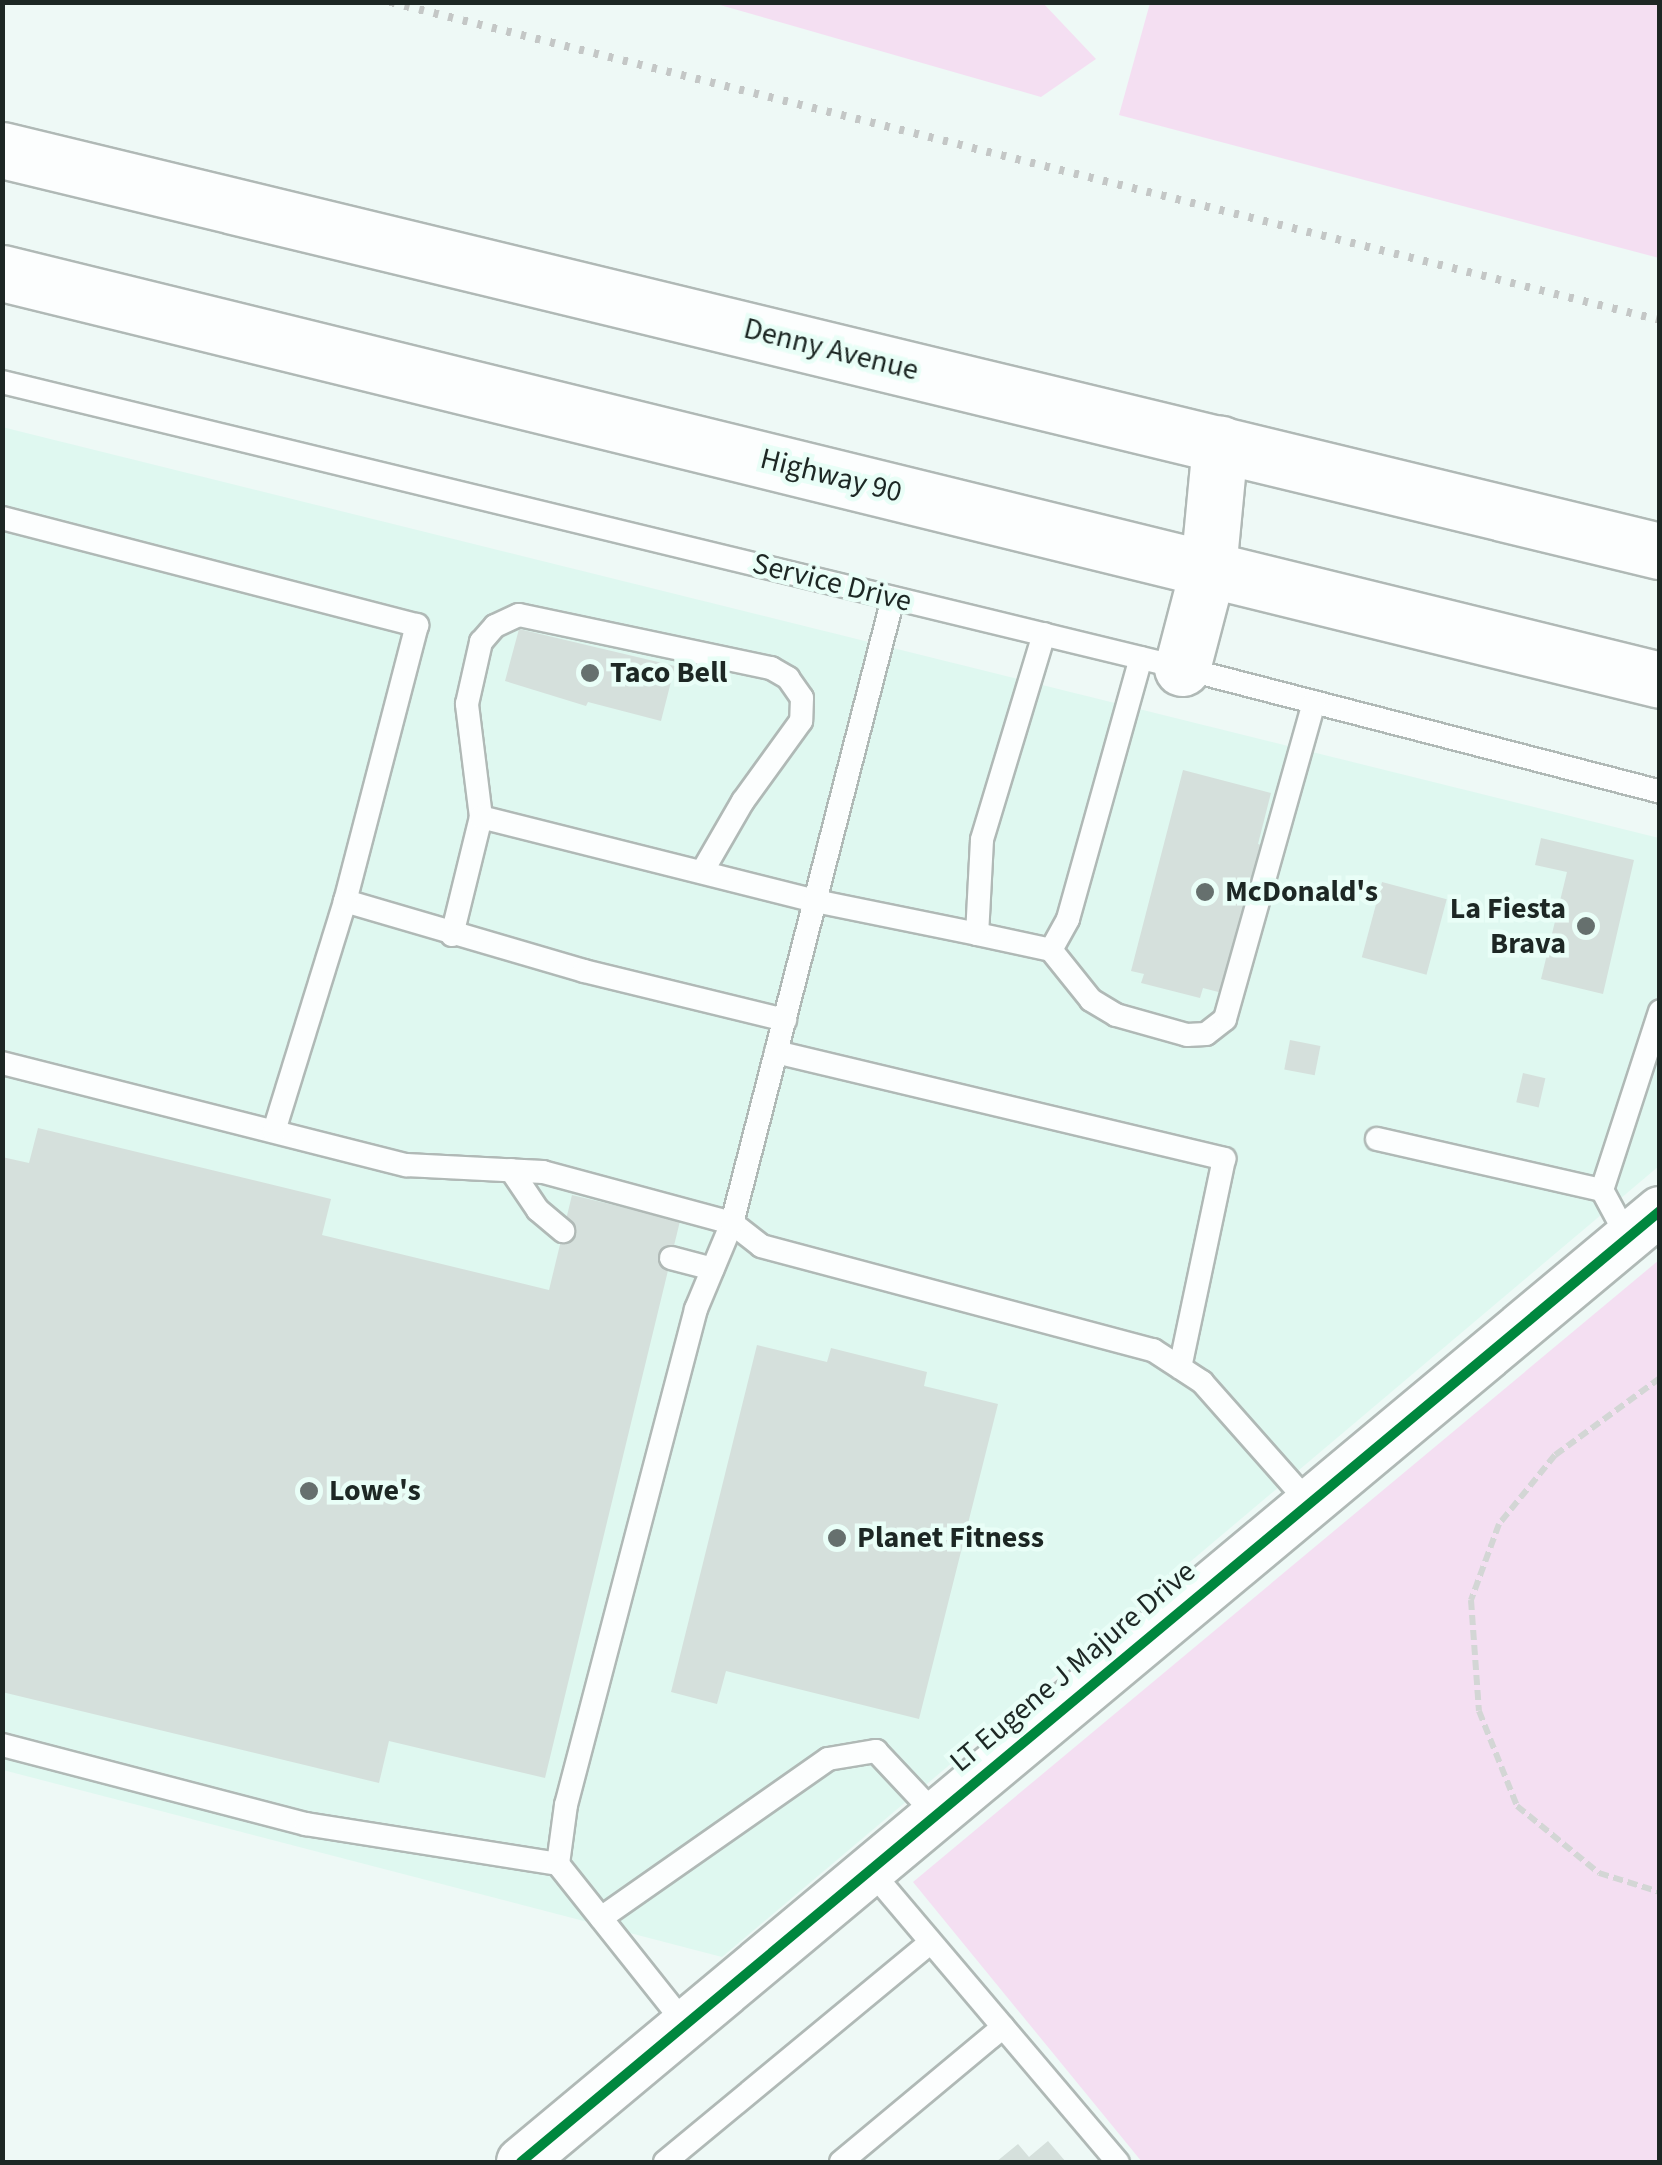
<!DOCTYPE html>
<style>
body{margin:0}
#map{position:relative;width:1662px;height:2165px;overflow:hidden;background:#eef9f6;font-family:"Source Sans 3",sans-serif}
div>[style]{position:absolute}
[style*='--x']{left:calc(var(--x)*1px);top:calc(var(--y)*1px);width:calc(var(--w)*1px);rotate:calc(var(--a)*1deg)}
.built>*{inset:0;background:#dff8f0}
.green>*{inset:0;background:#f4dff2}
.building>*{inset:0;background:#d5e0dc;transform-origin:0 0}
.path>*{height:6px;margin-top:-3px;transform-origin:0;background:repeating-linear-gradient(90deg,#d3d6d5 0 10px,transparent 0 15px)}
.roads{filter:drop-shadow(2px 0 #b0b9b6) drop-shadow(-2px 0 #b0b9b6) drop-shadow(0 2px #b0b9b6) drop-shadow(0 -2px #b0b9b6)}
.service>*{height:22px;margin:-11px;padding:0 11px;transform-origin:11px;border-radius:11px;background:#fcfefe}
.minor>*{height:48px;margin:-24px;padding:0 24px;transform-origin:24px;border-radius:24px;background:#fcfefe}
.primary>*{height:55px;margin:-27.5px;padding:0 27.5px;transform-origin:27.5px;border-radius:27.5px;background:#fcfefe}
.rail>*{height:8px;margin-top:-4px;transform-origin:0;background:repeating-linear-gradient(90deg,#c4c7c6 0 5px,transparent 0 15px)}
.cycleway>*{height:10px;margin:-5px;padding:0 5px;transform-origin:5px;border-radius:5px;background:#00873e}
.dots>*{width:28px;height:28px;translate:-50% -50%;box-sizing:border-box;border:5px solid #e9fef7;border-radius:50%}
span{translate:-50% -50%;white-space:nowrap;text-align:center;line-height:1.15;-webkit-text-stroke:9px #e9fef7;paint-order:stroke}
.street-label{font-size:30px;color:#1d2724}
.poi-label{font-size:30px;color:#1d2724;font-weight:700}
.left{translate:0 -50%;text-align:left}
.right{translate:-100% -50%;text-align:right}
.frame{position:absolute;inset:0;border:5px solid #1d2724;pointer-events:none}
</style>
<div id="map">
<div class="built">
<i style="clip-path:polygon(2px 427px,1659px 838px,1659px 1166px,722px 1957px,3px 1770px)"></i>
</div>
<div class="green">
<i style="clip-path:polygon(713px 3px,1043px 3px,1096px 59px,1041px 97px)"></i>
<i style="clip-path:polygon(1150px 3px,1659px 3px,1659px 258px,1119px 115px)"></i>
<i style="clip-path:polygon(1659px 1260px,1659px 2162px,1142px 2162px,913px 1882px)"></i>
</div>
<div class="building">
<i style="clip-path:polygon(519px 629px,675px 666px,661px 721px,588px 702px,586px 706px,505px 681px)"></i>
<i style="clip-path:polygon(1183px 770px,1271px 793px,1258px 844px,1269px 847px,1226px 994px,1203px 988px,1200px 998px,1141px 983px,1144px 974px,1131px 971px)"></i>
<i style="clip-path:polygon(1541px 838px,1634px 860px,1603px 994px,1541px 979px,1567px 872px,1535px 865px)"></i>
<i style="left:1382px;top:882px;width:67px;height:78px;rotate:15deg"></i>
<i style="left:1290px;top:1040px;width:31px;height:30px;rotate:11deg"></i>
<i style="left:1523px;top:1073px;width:23px;height:30px;rotate:13deg"></i>
<i style="clip-path:polygon(38px 1128px,331px 1199px,322px 1235px,549px 1290px,572px 1195px,680px 1221px,545px 1778px,389px 1741px,379px 1783px,2px 1692px,2px 1157px,29px 1163px)"></i>
<i style="clip-path:polygon(757px 1345px,827px 1362px,831px 1348px,927px 1372px,924px 1386px,998px 1404px,919px 1719px,726px 1671px,717px 1704px,671px 1692px)"></i>
<i style="clip-path:polygon(1048px 2141px,1066px 2162px,996px 2162px,1018px 2144px,1029px 2157px)"></i>
</div>
<div class="path">
<i style="--x:1660;--y:1378;--w:130;--a:143.7"></i>
<i style="--x:1555;--y:1455;--w:89;--a:129.1"></i>
<i style="--x:1499;--y:1524;--w:81;--a:110.2"></i>
<i style="--x:1471;--y:1600;--w:111;--a:85.9"></i>
<i style="--x:1479;--y:1711;--w:102;--a:68.2"></i>
<i style="--x:1517;--y:1806;--w:106;--a:39.3"></i>
<i style="--x:1599;--y:1873;--w:64;--a:17.3"></i>
</div>
<div class="roads">
<div class="service">
<i style="--x:2;--y:382;--w:1214;--a:13.62"></i>
<i style="--x:1182;--y:668;--w:494;--a:14.5"></i>
<i style="--x:2;--y:518;--w:429;--a:14.5"></i>
<i style="--x:417;--y:625;--w:285;--a:104.6"></i>
<i style="--x:345;--y:901;--w:249;--a:16.3"></i>
<i style="--x:584;--y:971;--w:207;--a:13.7"></i>
<i style="--x:1044;--y:634;--w:215;--a:106.8"></i>
<i style="--x:982;--y:840;--w:94;--a:93"></i>
<i style="--x:977;--y:934;--w:76;--a:12.2"></i>
<i style="--x:1051;--y:950;--w:35;--a:-61"></i>
<i style="--x:1068;--y:919;--w:271;--a:-74.4"></i>
<i style="--x:481;--y:817;--w:114;--a:-97.1"></i>
<i style="--x:467;--y:704;--w:64;--a:-77.3"></i>
<i style="--x:481;--y:642;--w:21;--a:-49"></i>
<i style="--x:495;--y:626;--w:26;--a:-25"></i>
<i style="--x:519;--y:615;--w:258;--a:11.9"></i>
<i style="--x:771;--y:668;--w:20;--a:30"></i>
<i style="--x:788;--y:678;--w:24;--a:55"></i>
<i style="--x:802;--y:698;--w:23;--a:92"></i>
<i style="--x:801;--y:721;--w:99;--a:125.9"></i>
<i style="--x:743;--y:801;--w:82;--a:120"></i>
<i style="--x:452;--y:935;--w:122;--a:-76.2"></i>
<i style="--x:481;--y:817;--w:344;--a:14.1"></i>
<i style="--x:815;--y:901;--w:165;--a:11.5"></i>
<i style="--x:1051;--y:950;--w:64;--a:51.3"></i>
<i style="--x:1091;--y:1000;--w:29;--a:31"></i>
<i style="--x:1116;--y:1015;--w:74;--a:15.7"></i>
<i style="--x:1187;--y:1035;--w:19;--a:-3"></i>
<i style="--x:1206;--y:1034;--w:24;--a:-38"></i>
<i style="--x:1225;--y:1019;--w:329;--a:-74.3"></i>
<i style="--x:776;--y:1052;--w:461;--a:13.4"></i>
<i style="--x:1224;--y:1159;--w:213;--a:101.9"></i>
<i style="--x:2;--y:1063;--w:417;--a:14.2"></i>
<i style="--x:406;--y:1165;--w:137;--a:2.9"></i>
<i style="--x:543;--y:1172;--w:196;--a:15.1"></i>
<i style="--x:732;--y:1223;--w:37;--a:38"></i>
<i style="--x:761;--y:1246;--w:406;--a:14.9"></i>
<i style="--x:1153;--y:1350;--w:59;--a:33.1"></i>
<i style="--x:1202;--y:1382;--w:160;--a:48.5"></i>
<i style="--x:274;--y:1131;--w:241;--a:-72.8"></i>
<i style="--x:1377;--y:1139;--w:231;--a:12.8"></i>
<i style="--x:511;--y:1170;--w:48;--a:56"></i>
<i style="--x:538;--y:1210;--w:33;--a:40"></i>
<i style="--x:1628;--y:1238;--w:55;--a:-118.4"></i>
<i style="--x:1602;--y:1190;--w:188;--a:-72"></i>
<i style="--x:671;--y:1258;--w:43;--a:14.7"></i>
<i style="--x:2;--y:1745;--w:314;--a:14.6"></i>
<i style="--x:306;--y:1824;--w:255;--a:9"></i>
<i style="--x:870;--y:1870;--w:383;--a:49.7"></i>
<i style="--x:601;--y:1918;--w:277;--a:-35"></i>
<i style="--x:828;--y:1759;--w:49;--a:-9.5"></i>
<i style="--x:876;--y:1751;--w:88;--a:46.8"></i>
<i style="--x:686;--y:2025;--w:206;--a:-128.5"></i>
<i style="--x:558;--y:1864;--w:60;--a:-82.3"></i>
<i style="--x:566;--y:1805;--w:513;--a:-75.31"></i>
<i style="--x:696;--y:1309;--w:93;--a:-67.3"></i>
<i style="--x:732;--y:1223;--w:645;--a:-75.55"></i>
<i style="--x:665;--y:2162;--w:344;--a:-39.6"></i>
<i style="--x:841;--y:2162;--w:211;--a:-39.8"></i>
</div>
<div class="minor">
<i style="--x:521;--y:2162;--w:1484;--a:-39.86"></i>
</div>
<div class="primary">
<i style="--x:2;--y:150;--w:1706;--a:13.6"></i>
<i style="--x:2;--y:273;--w:1707;--a:13.79"></i>
<i style="--x:1182;--y:668;--w:102;--a:-75.3"></i>
<i style="--x:1208;--y:569;--w:126;--a:-84.5"></i>
</div>
</div>
<div class="rail">
<i style="--x:390;--y:2;--w:1309;--a:14.06"></i>
</div>
<div class="cycleway">
<i style="--x:521;--y:2162;--w:1484;--a:-39.86"></i>
</div>
<div class="dots">
<i style="left:590px;top:673px;background:#66706e"></i>
<i style="left:1205px;top:892px;background:#66706e"></i>
<i style="left:1586px;top:926px;background:#66706e"></i>
<i style="left:309px;top:1491px;background:#66706e"></i>
<i style="left:837px;top:1538px;background:#66706e"></i>
</div>
<div class="street-label">
<span style="left:831px;top:350px;rotate:14deg">Denny Avenue</span>
<span style="left:831px;top:476px;rotate:14deg">Highway 90</span>
<span style="left:832px;top:583px;rotate:14deg">Service Drive</span>
<span style="left:1073px;top:1667px;rotate:-40deg">LT Eugene J Majure Drive</span>
</div>
<div class="poi-label">
<span class="left" style="left:610px;top:673px">Taco Bell</span>
<span class="left" style="left:1225px;top:892px">McDonald's</span>
<span class="right" style="left:1566px;top:926px">La Fiesta<br>Brava</span>
<span class="left" style="left:329px;top:1491px">Lowe's</span>
<span class="left" style="left:857px;top:1538px">Planet Fitness</span>
</div>
<div class="frame"></div>
</div>
